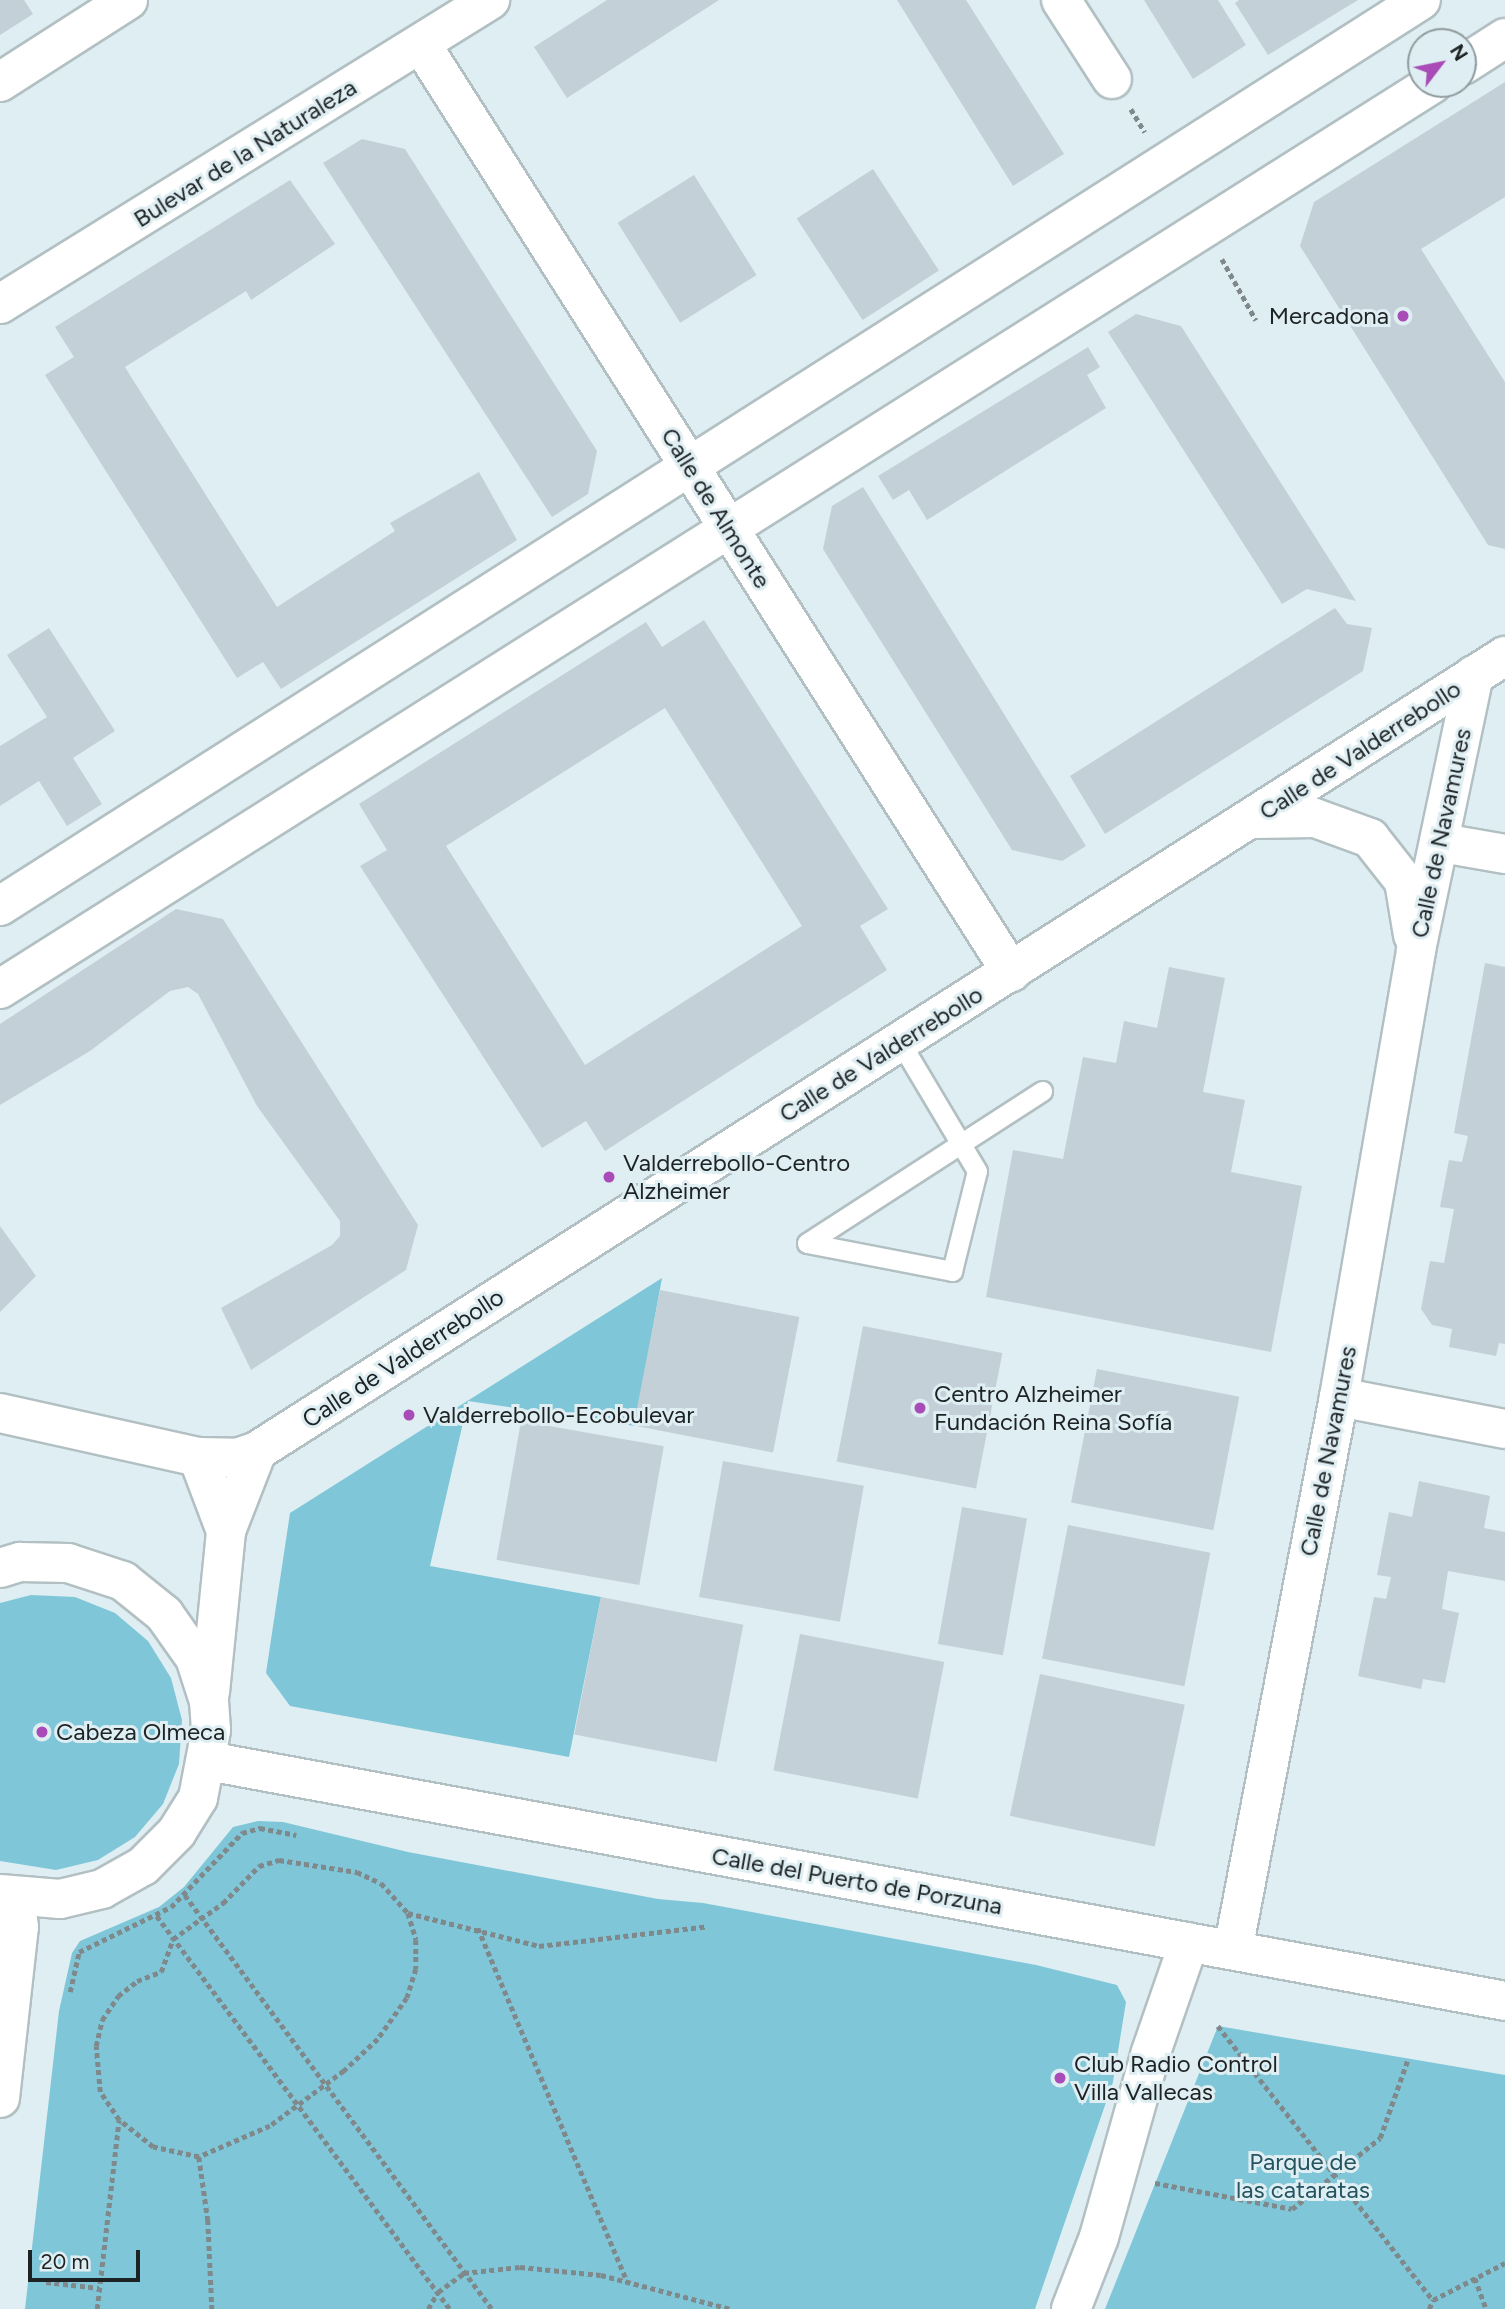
<!DOCTYPE html>
<meta charset="utf-8">
<style>
body{margin:0}
#map{position:relative;width:1505px;height:2309px;overflow:hidden;background:#dfeef2;font-family:Figtree,sans-serif}
div>[style]{position:absolute}
[style*='--x']{left:calc(var(--x)*1px);top:calc(var(--y)*1px);width:calc(var(--w)*1px);rotate:calc(var(--a)*1deg)}
.green>*{inset:0;background:#7fc7d8}
.building>*{inset:0;background:#c4d0d7;transform-origin:0 0}
.path>*{height:4.5px;margin-top:-2.25px;transform-origin:0;background:repeating-linear-gradient(90deg,#7f898c 0 5px,transparent 0 8.5px)}
.roads{filter:drop-shadow(2px 0 #b2c0c3) drop-shadow(-2px 0 #b2c0c3) drop-shadow(0 2px #b2c0c3) drop-shadow(0 -2px #b2c0c3)}
.lane>*{height:19px;margin:-9.5px;padding:0 9.5px;transform-origin:9.5px;border-radius:9.5px;background:#fff}
.street>*{height:38px;margin:-19px;padding:0 19px;transform-origin:19px;border-radius:19px;background:#fff}
.dots>*{width:19px;height:19px;translate:-50% -50%;box-sizing:border-box;border:4px solid #dfeef2;border-radius:50%}
span{translate:-50% -50%;white-space:nowrap;text-align:center;line-height:1.15;-webkit-text-stroke:6px #dfeef2;paint-order:stroke}
.street-label{font-size:24px;color:#1d2224}
.poi-label{font-size:24px;color:#1d2224}
.right{translate:-100% -50%;text-align:right}
.left{translate:0 -50%;text-align:left}
.park-label{font-size:24px;color:#235460}
.north{position:absolute;left:1407px;top:28px;width:70px;height:70px;box-sizing:border-box;background:#dfeef2;border:2px solid #919ca0;border-radius:50%;rotate:58deg;font-size:19px;font-weight:700;line-height:28px;text-align:center;color:#1d2224}
.north::after{content:'';display:block;margin:auto;width:24px;height:32px;background:#a94cb7;clip-path:polygon(50% 0,100% 100%,50% 72%,0 100%)}
.scale{position:absolute;left:28px;top:2250px;width:112px;height:32px;box-sizing:border-box;border:4px solid #1d2224;border-top:0;padding-left:9px;font-size:21px;line-height:24px;white-space:nowrap;color:#1d2224;-webkit-text-stroke:5px #dfeef2;paint-order:stroke}
</style>
<div id="map">
<div class="green">
<i style="clip-path:polygon(662px 1278px,635px 1426px,468px 1401px,430px 1566px,601px 1597px,569px 1757px,290px 1706px,266px 1673px,290px 1513px)"></i>
<i style="clip-path:polygon(31px 1595px,75px 1597px,115px 1613px,148px 1641px,171px 1678px,182px 1720px,179px 1764px,163px 1804px,135px 1837px,98px 1860px,56px 1870px,0 1861px,0 1603px)"></i>
<i style="clip-path:polygon(258px 1821px,283px 1822px,408px 1852px,658px 1899px,703px 1903px,1036px 1965px,1117px 1985px,1126px 2002px,1113px 2082px,1035px 2309px,25px 2309px,59px 2011px,72px 1953px,80px 1941px,159px 1907px,184px 1887px,233px 1827px)"></i>
<i style="clip-path:polygon(1218px 2026px,1505px 2075px,1505px 2309px,1105px 2309px)"></i>
</div>
<div class="building">
<i style="clip-path:polygon(0 0,24px 0,33px 14px,0 35px)"></i>
<i style="clip-path:polygon(607px 0,719px 0,567px 98px,534px 47px)"></i>
<i style="clip-path:polygon(897px 0,966px 0,1064px 154px,1013px 186px)"></i>
<i style="clip-path:polygon(1144px 0,1218px 0,1246px 45px,1193px 79px)"></i>
<i style="clip-path:polygon(1239px 0,1358px 0,1268px 55px,1235px 3px)"></i>
<i style="clip-path:polygon(1505px 82px,1505px 197px,1421px 249px,1505px 382px,1505px 549px,1488px 545px,1300px 246px,1314px 202px)"></i>
<i style="clip-path:polygon(362px 139px,405px 149px,597px 451px,588px 494px,552px 517px,323px 163px)"></i>
<i style="left:873px;top:169px;width:121px;height:91px;rotate:57deg"></i>
<i style="left:694px;top:175px;width:118px;height:90px;rotate:58deg"></i>
<i style="clip-path:polygon(290px 180px,335px 244px,251px 300px,246px 291px,125px 367px,133px 380px,277px 607px,395px 531px,390px 523px,479px 472px,517px 540px,281px 689px,263px 662px,237px 678px,45px 375px,74px 357px,55px 327px)"></i>
<i style="clip-path:polygon(1136px 314px,1181px 326px,1356px 601px,1307px 589px,1282px 604px,1108px 332px)"></i>
<i style="clip-path:polygon(1088px 347px,1100px 367px,1087px 375px,1106px 408px,927px 520px,909px 490px,893px 500px,878px 476px)"></i>
<i style="clip-path:polygon(863px 487px,1086px 846px,1062px 861px,1012px 850px,823px 549px,832px 506px)"></i>
<i style="clip-path:polygon(1335px 608px,1347px 624px,1372px 628px,1363px 671px,1105px 834px,1070px 776px)"></i>
<i style="clip-path:polygon(evenodd,704px 620px,888px 909px,860px 926px,887px 970px,605px 1151px,586px 1121px,542px 1148px,360px 866px,387px 850px,359px 804px,646px 622px,662px 647px,704px 620px,665px 708px,802px 926px,585px 1065px,446px 846px,665px 708px)"></i>
<i style="clip-path:polygon(49px 628px,115px 731px,73px 758px,102px 804px,67px 826px,39px 781px,0 806px,0 746px,47px 717px,7px 655px)"></i>
<i style="clip-path:polygon(176px 909px,223px 919px,418px 1225px,406px 1270px,251px 1370px,221px 1308px,332px 1245px,340px 1236px,340px 1221px,257px 1106px,198px 994px,188px 987px,170px 991px,90px 1051px,0 1105px,0 1024px)"></i>
<i style="clip-path:polygon(1485px 963px,1505px 967px,1505px 1344px,1499px 1343px,1496px 1356px,1449px 1347px,1452px 1329px,1432px 1325px,1421px 1309px,1430px 1261px,1444px 1263px,1454px 1209px,1440px 1207px,1449px 1160px,1462px 1162px,1468px 1136px,1454px 1133px)"></i>
<i style="clip-path:polygon(1169px 967px,1225px 978px,1203px 1092px,1245px 1100px,1231px 1172px,1302px 1186px,1271px 1352px,986px 1297px,1013px 1150px,1063px 1159px,1083px 1057px,1116px 1063px,1124px 1021px,1157px 1028px)"></i>
<i style="clip-path:polygon(0 1226px,36px 1276px,0 1312px)"></i>
<i style="left:660px;top:1290px;width:142px;height:138px;rotate:11deg"></i>
<i style="left:863px;top:1326px;width:142px;height:138px;rotate:11deg"></i>
<i style="left:1097px;top:1369px;width:145px;height:136px;rotate:11deg"></i>
<i style="left:521px;top:1421px;width:145px;height:141px;rotate:10deg"></i>
<i style="left:723px;top:1461px;width:143px;height:138px;rotate:10deg"></i>
<i style="clip-path:polygon(1419px 1481px,1490px 1496px,1484px 1528px,1505px 1532px,1505px 1581px,1448px 1571px,1442px 1609px,1459px 1613px,1445px 1683px,1423px 1679px,1421px 1689px,1358px 1676px,1374px 1597px,1386px 1599px,1391px 1577px,1377px 1575px,1389px 1512px,1412px 1517px)"></i>
<i style="left:962px;top:1507px;width:66px;height:139px;rotate:10deg"></i>
<i style="left:1068px;top:1525px;width:145px;height:136px;rotate:11deg"></i>
<i style="left:601px;top:1597px;width:145px;height:140px;rotate:11deg"></i>
<i style="left:800px;top:1634px;width:147px;height:139px;rotate:11deg"></i>
<i style="left:1040px;top:1674px;width:148px;height:145px;rotate:12deg"></i>
</div>
<div class="path">
<i style="--x:1131;--y:109;--w:27;--a:59"></i>
<i style="--x:1222;--y:259;--w:70;--a:60.9"></i>
<i style="--x:185;--y:1895;--w:515;--a:53.44"></i>
<i style="--x:408;--y:1913;--w:28;--a:73"></i>
<i style="--x:416;--y:1940;--w:29;--a:90"></i>
<i style="--x:416;--y:1969;--w:30;--a:107"></i>
<i style="--x:407;--y:1998;--w:50;--a:125.3"></i>
<i style="--x:378;--y:2039;--w:47;--a:136.7"></i>
<i style="--x:344;--y:2071;--w:92;--a:143.4"></i>
<i style="--x:270;--y:2126;--w:77;--a:156.4"></i>
<i style="--x:199;--y:2157;--w:47;--a:-167.7"></i>
<i style="--x:153;--y:2147;--w:43;--a:-141.5"></i>
<i style="--x:119;--y:2120;--w:34;--a:-124"></i>
<i style="--x:100;--y:2092;--w:46;--a:-95"></i>
<i style="--x:96;--y:2046;--w:27;--a:-77"></i>
<i style="--x:102;--y:2020;--w:29;--a:-56"></i>
<i style="--x:118;--y:1996;--w:24;--a:-38"></i>
<i style="--x:137;--y:1981;--w:26;--a:-21"></i>
<i style="--x:161;--y:1972;--w:35;--a:-70"></i>
<i style="--x:173;--y:1939;--w:62;--a:-35.8"></i>
<i style="--x:223;--y:1903;--w:52;--a:-45.8"></i>
<i style="--x:259;--y:1866;--w:21;--a:-17"></i>
<i style="--x:279;--y:1860;--w:79;--a:8.7"></i>
<i style="--x:357;--y:1872;--w:26;--a:25"></i>
<i style="--x:381;--y:1883;--w:40;--a:48"></i>
<i style="--x:408;--y:1913;--w:135;--a:14.1"></i>
<i style="--x:539;--y:1946;--w:170;--a:-6.7"></i>
<i style="--x:157;--y:1916;--w:490;--a:53.3"></i>
<i style="--x:478;--y:1928;--w:383;--a:67.1"></i>
<i style="--x:70;--y:1992;--w:41;--a:-77.3"></i>
<i style="--x:79;--y:1952;--w:102;--a:-26.1"></i>
<i style="--x:171;--y:1907;--w:103;--a:-46.2"></i>
<i style="--x:242;--y:1833;--w:19;--a:-16"></i>
<i style="--x:260;--y:1828;--w:37;--a:11"></i>
<i style="--x:1218;--y:2026;--w:348;--a:51.9"></i>
<i style="--x:199;--y:2157;--w:64;--a:81.9"></i>
<i style="--x:208;--y:2220;--w:89;--a:87.4"></i>
<i style="--x:1155;--y:2183;--w:139;--a:10.7"></i>
<i style="--x:1292;--y:2209;--w:113;--a:-38.9"></i>
<i style="--x:1380;--y:2138;--w:84;--a:-70.5"></i>
<i style="--x:1475;--y:2278;--w:33;--a:70"></i>
<i style="--x:46;--y:2282;--w:53;--a:6.5"></i>
<i style="--x:97;--y:2309;--w:190;--a:-83.4"></i>
<i style="--x:428;--y:2309;--w:20;--a:-60"></i>
<i style="--x:438;--y:2292;--w:32;--a:-36"></i>
<i style="--x:464;--y:2273;--w:56;--a:-6.1"></i>
<i style="--x:520;--y:2267;--w:81;--a:5.6"></i>
<i style="--x:601;--y:2275;--w:134;--a:14.7"></i>
<i style="--x:1429;--y:2309;--w:10;--a:-66"></i>
<i style="--x:1433;--y:2300;--w:81;--a:-27.2"></i>
</div>
<div class="roads">
<div class="lane">
<i style="--x:807;--y:1243;--w:148;--a:10.9"></i>
<i style="--x:952;--y:1271;--w:103;--a:-76"></i>
<i style="--x:977;--y:1171;--w:150;--a:-120.8"></i>
<i style="--x:807;--y:1243;--w:280;--a:-32.9"></i>
</div>
<div class="street">
<i style="--x:1061;--y:0;--w:94;--a:57.2"></i>
<i style="--x:421;--y:44;--w:1100;--a:57.55"></i>
<i style="--x:1463;--y:65;--w:50;--a:-32.7"></i>
<i style="--x:0;--y:82;--w:152;--a:-32.6"></i>
<i style="--x:0;--y:304;--w:577;--a:-31.82"></i>
<i style="--x:1254;--y:819;--w:61;--a:-0.9"></i>
<i style="--x:1315;--y:818;--w:59;--a:20"></i>
<i style="--x:1370;--y:838;--w:55;--a:51.7"></i>
<i style="--x:1404;--y:881;--w:55;--a:80.5"></i>
<i style="--x:1442;--y:843;--w:64;--a:9.9"></i>
<i style="--x:0;--y:906;--w:1685;--a:-32.52"></i>
<i style="--x:0;--y:989;--w:1694;--a:-32.29"></i>
<i style="--x:1339;--y:1397;--w:169;--a:10.9"></i>
<i style="--x:0;--y:1413;--w:203;--a:12.5"></i>
<i style="--x:198;--y:1457;--w:39;--a:1"></i>
<i style="--x:237;--y:1458;--w:21;--a:-19"></i>
<i style="--x:257;--y:1451;--w:1480;--a:-32.5"></i>
<i style="--x:198;--y:1457;--w:79;--a:69.3"></i>
<i style="--x:0;--y:1568;--w:21;--a:-17"></i>
<i style="--x:20;--y:1562;--w:48;--a:1.2"></i>
<i style="--x:68;--y:1563;--w:58;--a:18.1"></i>
<i style="--x:123;--y:1581;--w:53;--a:38.8"></i>
<i style="--x:164;--y:1614;--w:54;--a:54.8"></i>
<i style="--x:195;--y:1658;--w:45;--a:72"></i>
<i style="--x:209;--y:1701;--w:29;--a:86"></i>
<i style="--x:211;--y:1730;--w:69;--a:100.8"></i>
<i style="--x:198;--y:1798;--w:40;--a:122"></i>
<i style="--x:177;--y:1832;--w:48;--a:135"></i>
<i style="--x:143;--y:1866;--w:47;--a:150.7"></i>
<i style="--x:102;--y:1889;--w:43;--a:166.6"></i>
<i style="--x:60;--y:1899;--w:60;--a:-175.2"></i>
<i style="--x:210;--y:1692;--w:162;--a:-84.3"></i>
<i style="--x:226;--y:1531;--w:86;--a:-68.8"></i>
<i style="--x:208;--y:1761;--w:1319;--a:10.48"></i>
<i style="--x:1233;--y:1950;--w:563;--a:-79.15"></i>
<i style="--x:1339;--y:1397;--w:454;--a:-80.2"></i>
<i style="--x:1416;--y:950;--w:281;--a:-78.1"></i>
<i style="--x:0;--y:2098;--w:172;--a:-83.7"></i>
<i style="--x:19;--y:1927;--w:29;--a:-98"></i>
<i style="--x:1071;--y:2309;--w:77;--a:-68.7"></i>
<i style="--x:1099;--y:2237;--w:192;--a:-74.3"></i>
<i style="--x:1151;--y:2052;--w:116;--a:-70.9"></i>
</div>
</div>
<div class="dots">
<i style="left:1403px;top:316px;background:#a94cb7"></i>
<i style="left:609px;top:1177px;background:#a94cb7"></i>
<i style="left:920px;top:1408px;background:#a94cb7"></i>
<i style="left:409px;top:1415px;background:#a94cb7"></i>
<i style="left:42px;top:1732px;background:#a94cb7"></i>
<i style="left:1060px;top:2078px;background:#a94cb7"></i>
</div>
<div class="street-label">
<span style="left:245px;top:153px;rotate:-32deg">Bulevar de la Naturaleza</span>
<span style="left:716px;top:508px;rotate:58deg">Calle de Almonte</span>
<span style="left:1360px;top:750px;rotate:-33deg">Calle de Valderrebollo</span>
<span style="left:1441px;top:833px;rotate:-78deg">Calle de Navamures</span>
<span style="left:881px;top:1054px;rotate:-32deg">Calle de Valderrebollo</span>
<span style="left:403px;top:1358px;rotate:-33deg">Calle de Valderrebollo</span>
<span style="left:1328px;top:1451px;rotate:-79deg">Calle de Navamures</span>
<span style="left:857px;top:1881px;rotate:10deg">Calle del Puerto de Porzuna</span>
</div>
<div class="poi-label">
<span class="right" style="left:1389px;top:316px">Mercadona</span>
<span class="left" style="left:623px;top:1177px">Valderrebollo-Centro<br>Alzheimer</span>
<span class="left" style="left:934px;top:1408px">Centro Alzheimer<br>Fundación Reina Sofía</span>
<span class="left" style="left:423px;top:1415px">Valderrebollo-Ecobulevar</span>
<span class="left" style="left:56px;top:1732px">Cabeza Olmeca</span>
<span class="left" style="left:1074px;top:2078px">Club Radio Control<br>Villa Vallecas</span>
</div>
<div class="park-label">
<span style="left:1303px;top:2176px">Parque de<br>las cataratas</span>
</div>
<div class="north">N</div>
<div class="scale">20 m</div>
</div>
